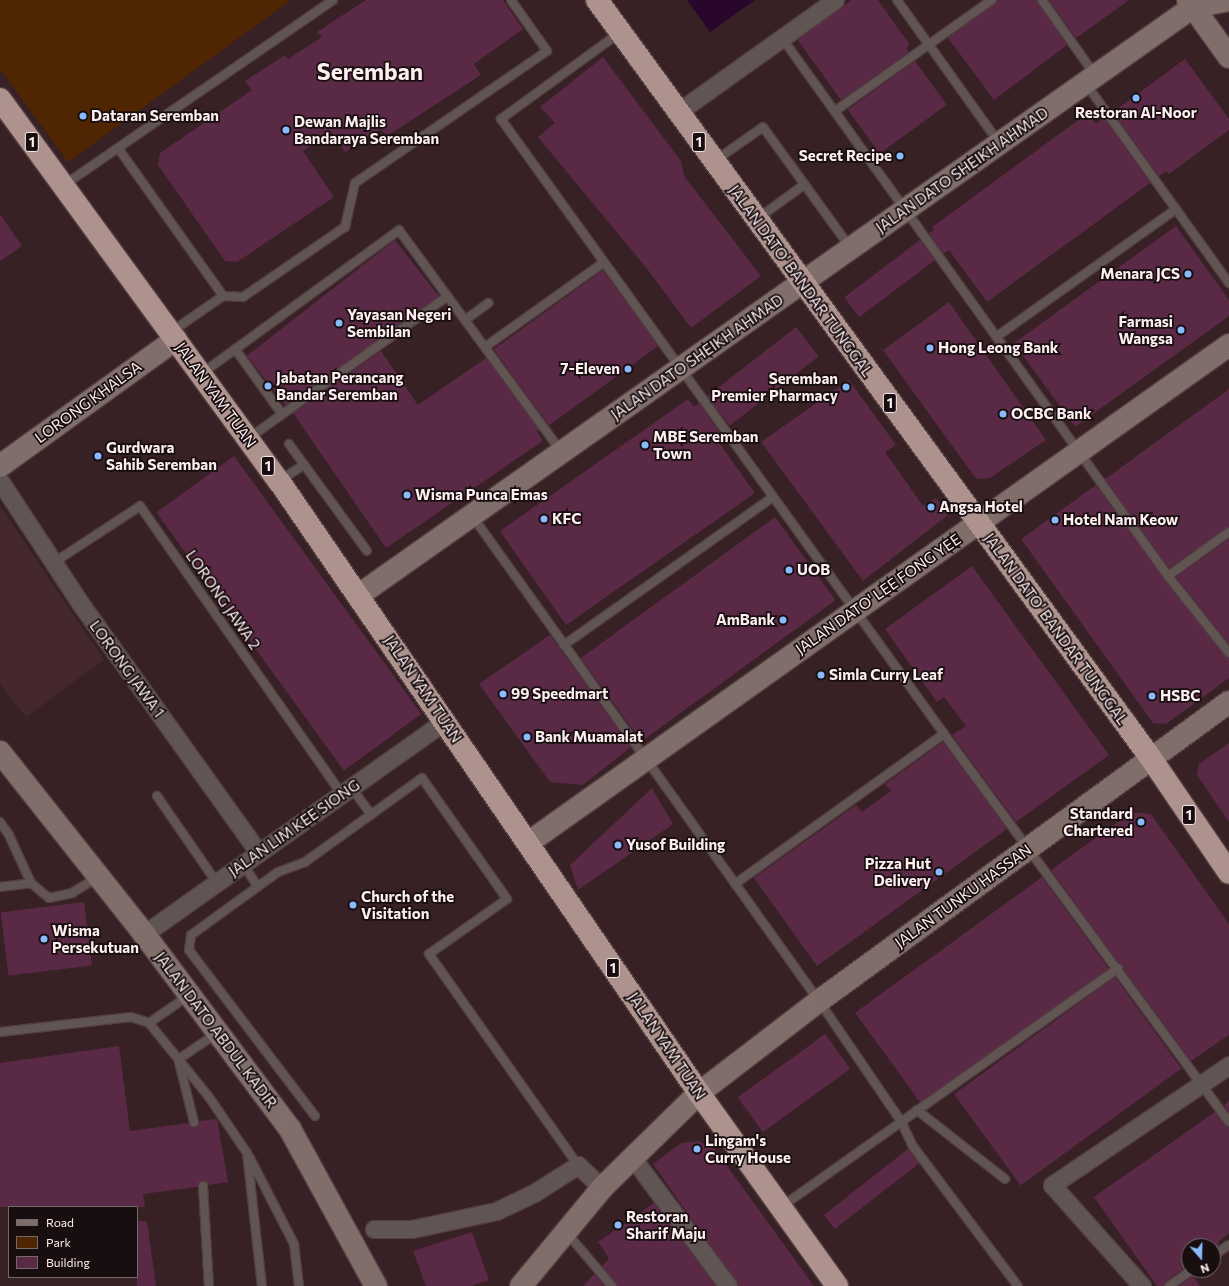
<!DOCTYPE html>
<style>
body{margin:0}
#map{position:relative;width:1229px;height:1286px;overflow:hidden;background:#372125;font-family:Commissioner,sans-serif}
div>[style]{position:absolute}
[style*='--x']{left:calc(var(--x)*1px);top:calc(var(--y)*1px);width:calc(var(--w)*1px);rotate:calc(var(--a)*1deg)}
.built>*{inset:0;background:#45282d}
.green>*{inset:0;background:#502501}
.water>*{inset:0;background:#29072c}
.building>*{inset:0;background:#592945;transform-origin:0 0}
.roads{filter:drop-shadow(1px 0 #533e41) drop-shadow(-1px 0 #533e41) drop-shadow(0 1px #533e41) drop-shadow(0 -1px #533e41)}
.lane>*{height:8px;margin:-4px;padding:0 4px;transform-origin:4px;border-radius:4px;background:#615553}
.street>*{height:17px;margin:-8.5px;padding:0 8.5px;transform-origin:8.5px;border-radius:8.5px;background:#615553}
.secondary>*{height:22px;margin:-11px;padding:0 11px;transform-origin:11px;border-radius:11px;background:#806e6a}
.highway>*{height:22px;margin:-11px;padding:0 11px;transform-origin:11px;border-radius:11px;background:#ae928d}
.dots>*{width:11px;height:11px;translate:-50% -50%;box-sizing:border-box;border:2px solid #180e10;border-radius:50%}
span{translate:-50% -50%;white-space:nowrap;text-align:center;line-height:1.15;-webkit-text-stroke:3.5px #180e10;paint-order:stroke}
.shield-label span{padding:1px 3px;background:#180e10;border:1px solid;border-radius:3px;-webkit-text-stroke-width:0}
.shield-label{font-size:14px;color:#fdeeef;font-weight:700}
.poi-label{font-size:15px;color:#fdeeef;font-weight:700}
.left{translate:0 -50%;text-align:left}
.right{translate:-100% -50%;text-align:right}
.street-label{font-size:15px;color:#fdeeef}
.town-label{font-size:23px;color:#fdeeef;font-weight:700}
.legend{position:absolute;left:8px;top:1206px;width:130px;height:72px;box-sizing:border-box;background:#180e10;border:1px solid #746869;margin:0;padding:5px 7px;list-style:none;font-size:12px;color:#fdeeef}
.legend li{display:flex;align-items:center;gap:8px;height:20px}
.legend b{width:20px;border:1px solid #746869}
.north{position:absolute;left:1181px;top:1238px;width:40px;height:40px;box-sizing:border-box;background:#180e10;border:1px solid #746869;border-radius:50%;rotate:160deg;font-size:11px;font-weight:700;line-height:16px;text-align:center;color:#fdeeef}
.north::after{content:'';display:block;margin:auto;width:14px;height:18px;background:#89bafc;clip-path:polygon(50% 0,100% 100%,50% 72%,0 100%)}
</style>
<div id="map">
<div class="built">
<i style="clip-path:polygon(0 506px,104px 660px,26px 717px,0 684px)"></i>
</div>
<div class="green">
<i style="clip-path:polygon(0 0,291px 0,68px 162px,0 69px)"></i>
</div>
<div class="water">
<i style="clip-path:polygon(687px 0,755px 0,710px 32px)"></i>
</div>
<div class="building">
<i style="clip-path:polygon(366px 0,503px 0,523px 29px,474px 64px,481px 75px,387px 136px,381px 129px,345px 152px,331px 132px,303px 151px,334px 197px,237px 262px,225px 261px,158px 165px,160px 153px,252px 90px,245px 81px,285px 55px,288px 59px,322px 37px,317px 32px)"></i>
<i style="clip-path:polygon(852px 0,878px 0,910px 45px,906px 48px,909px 52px,841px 100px,797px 39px)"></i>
<i style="clip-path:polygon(998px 0,1037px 0,1067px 45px,994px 100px,948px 38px)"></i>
<i style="clip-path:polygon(1049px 0,1129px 0,1076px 38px)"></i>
<i style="clip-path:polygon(603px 57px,681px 161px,684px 176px,761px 276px,691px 328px,648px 270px,538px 137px,555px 123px,540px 107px)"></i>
<i style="clip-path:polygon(1185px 59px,1229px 119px,1229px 130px,1169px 174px,1166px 171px,1159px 176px,1113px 112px)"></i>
<i style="left:915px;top:61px;width:54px;height:83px;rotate:54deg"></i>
<i style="clip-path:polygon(1088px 113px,1096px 124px,1104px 118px,1150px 183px,987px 302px,949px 250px,943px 254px,929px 233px,934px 230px,932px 227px)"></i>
<i style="clip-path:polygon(0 214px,22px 246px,0 261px)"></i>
<i style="clip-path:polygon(1176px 226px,1229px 300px,1229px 316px,1075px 427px,1014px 343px)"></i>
<i style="left:395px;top:240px;width:71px;height:188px;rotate:52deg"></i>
<i style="left:920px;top:240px;width:25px;height:95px;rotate:53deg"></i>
<i style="left:603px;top:270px;width:94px;height:135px;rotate:54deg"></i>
<i style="clip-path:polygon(949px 302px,1046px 440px,990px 478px,978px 479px,974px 476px,883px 350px)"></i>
<i style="left:796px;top:327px;width:37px;height:113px;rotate:52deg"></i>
<i style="clip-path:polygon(381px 351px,418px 405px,486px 358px,539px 430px,537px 431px,543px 441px,386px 548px,293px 413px)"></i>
<i style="clip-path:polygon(849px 380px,896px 445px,885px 452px,923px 506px,936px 498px,948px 515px,863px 581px,761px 442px)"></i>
<i style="clip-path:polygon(1229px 389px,1229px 527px,1169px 568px,1105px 479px)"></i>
<i style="clip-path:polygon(688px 399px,694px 407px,699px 403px,720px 433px,715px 437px,755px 493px,566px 625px,500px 531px)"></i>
<i style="left:234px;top:456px;width:319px;height:96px;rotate:54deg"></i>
<i style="clip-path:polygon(1096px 485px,1164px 579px,1225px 656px,1229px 658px,1229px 678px,1166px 724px,1153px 723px,1021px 539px)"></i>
<i style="left:775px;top:517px;width:103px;height:240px;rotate:54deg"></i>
<i style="clip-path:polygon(1229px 539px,1229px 644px,1176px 577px)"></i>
<i style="clip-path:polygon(972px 566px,1109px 755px,1016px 822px,952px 735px,966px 726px,944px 697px,937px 702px,885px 629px)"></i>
<i style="clip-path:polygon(550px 635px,631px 747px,583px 785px,550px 782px,479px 684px)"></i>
<i style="clip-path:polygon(943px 742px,1007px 829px,817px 966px,754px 878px,856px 805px,862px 812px,891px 791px,885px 784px)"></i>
<i style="clip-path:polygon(1229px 743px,1229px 822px,1197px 775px,1199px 764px)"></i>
<i style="clip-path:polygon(652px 788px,673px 824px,578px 890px,570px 865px)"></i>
<i style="clip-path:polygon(1132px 812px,1151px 814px,1229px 924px,1229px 1035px,1191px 1061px,1051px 870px)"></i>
<i style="left:1042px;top:877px;width:113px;height:231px;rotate:54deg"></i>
<i style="left:84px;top:902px;width:64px;height:84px;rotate:83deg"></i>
<i style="left:1115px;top:977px;width:113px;height:199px;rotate:54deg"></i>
<i style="left:825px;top:1034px;width:43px;height:108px;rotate:54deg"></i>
<i style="clip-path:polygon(119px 1046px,130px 1131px,189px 1123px,195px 1127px,199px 1121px,217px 1119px,228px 1182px,208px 1185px,202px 1181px,198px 1187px,143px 1194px,145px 1207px,0 1207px,0 1063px)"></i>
<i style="clip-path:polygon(1229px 1101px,1229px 1113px,1224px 1105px)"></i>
<i style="clip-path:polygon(1215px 1112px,1229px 1127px,1229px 1233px,1219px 1241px,1218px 1246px,1189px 1246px,1189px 1265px,1166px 1281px,1164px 1286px,1157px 1286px,1094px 1197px)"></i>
<i style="clip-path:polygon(698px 1141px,714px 1148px,814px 1286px,738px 1286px,653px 1164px,681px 1143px)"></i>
<i style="left:908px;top:1149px;width:18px;height:107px;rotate:52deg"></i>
<i style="clip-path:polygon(654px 1203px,716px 1286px,617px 1286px,602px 1266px,609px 1258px,598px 1242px)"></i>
<i style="clip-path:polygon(137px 1221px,147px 1221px,156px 1286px,137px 1286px)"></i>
<i style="clip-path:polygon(472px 1232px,489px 1280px,472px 1286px,426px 1286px,413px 1251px)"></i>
<i style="clip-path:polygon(594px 1274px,605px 1286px,583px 1286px)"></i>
<i style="clip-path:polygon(1193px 1276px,1200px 1286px,1179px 1286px)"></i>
</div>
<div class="roads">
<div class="lane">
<i style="--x:897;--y:0;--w:176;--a:54.5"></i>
<i style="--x:1042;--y:0;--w:92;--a:54.8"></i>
<i style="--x:619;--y:33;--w:146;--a:143.9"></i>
<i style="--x:501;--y:119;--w:758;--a:54.23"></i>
<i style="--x:944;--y:734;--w:481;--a:53.7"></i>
<i style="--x:782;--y:38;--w:662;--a:54.34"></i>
<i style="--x:1168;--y:576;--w:98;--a:51.6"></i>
<i style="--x:1086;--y:84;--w:245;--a:54.3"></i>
<i style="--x:835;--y:111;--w:192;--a:-35.3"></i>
<i style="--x:118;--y:148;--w:181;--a:54.6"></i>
<i style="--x:716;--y:160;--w:57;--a:-35.1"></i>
<i style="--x:763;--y:127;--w:148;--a:54.1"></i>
<i style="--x:64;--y:185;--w:326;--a:-34.5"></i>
<i style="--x:757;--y:219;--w:59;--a:-36.1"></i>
<i style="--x:465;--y:320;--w:29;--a:-36"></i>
<i style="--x:171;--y:332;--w:63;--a:-34.7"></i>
<i style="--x:223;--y:296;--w:20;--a:3"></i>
<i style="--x:243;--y:297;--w:124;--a:-34.5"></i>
<i style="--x:345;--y:227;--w:45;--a:-77.2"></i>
<i style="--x:355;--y:183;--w:233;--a:-34.5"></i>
<i style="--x:547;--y:51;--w:62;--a:-125.2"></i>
<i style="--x:996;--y:337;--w:221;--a:-35.4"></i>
<i style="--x:485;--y:347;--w:146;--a:-35.5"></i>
<i style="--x:235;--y:349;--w:80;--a:54.1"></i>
<i style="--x:201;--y:374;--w:245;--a:-36"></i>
<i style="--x:399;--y:230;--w:274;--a:53.8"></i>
<i style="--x:249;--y:438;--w:244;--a:-35.5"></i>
<i style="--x:289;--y:444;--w:132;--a:53.9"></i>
<i style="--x:279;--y:481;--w:30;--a:-33"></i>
<i style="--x:473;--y:517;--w:595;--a:54.44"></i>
<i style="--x:819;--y:1001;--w:145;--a:55.7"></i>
<i style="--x:901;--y:1121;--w:26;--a:65"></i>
<i style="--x:912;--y:1145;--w:176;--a:53.1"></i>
<i style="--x:53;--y:563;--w:104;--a:-33.2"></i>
<i style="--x:140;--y:506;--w:352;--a:55"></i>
<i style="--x:1168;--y:576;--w:75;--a:-35.8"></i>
<i style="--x:564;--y:645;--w:256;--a:-35.3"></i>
<i style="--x:351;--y:787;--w:34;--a:54"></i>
<i style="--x:157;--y:796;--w:106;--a:55.4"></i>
<i style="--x:0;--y:822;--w:16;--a:55"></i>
<i style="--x:9;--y:835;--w:53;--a:65.4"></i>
<i style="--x:31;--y:883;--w:23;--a:40"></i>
<i style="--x:49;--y:898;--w:24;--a:-12"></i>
<i style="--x:72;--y:893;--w:31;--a:-32"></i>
<i style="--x:243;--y:864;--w:27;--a:57"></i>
<i style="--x:735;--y:884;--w:257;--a:-35.7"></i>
<i style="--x:0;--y:887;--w:31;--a:-7"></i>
<i style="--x:149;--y:1023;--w:47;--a:-34.7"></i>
<i style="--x:0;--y:1032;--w:132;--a:-6.5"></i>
<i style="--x:131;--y:1017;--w:19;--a:18"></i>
<i style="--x:149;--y:1023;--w:95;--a:51"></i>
<i style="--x:209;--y:1097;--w:68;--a:55.8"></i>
<i style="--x:247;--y:1153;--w:134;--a:83.6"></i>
<i style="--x:179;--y:1059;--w:46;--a:-34.4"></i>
<i style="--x:179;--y:1062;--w:62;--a:76"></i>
<i style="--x:917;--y:1110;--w:112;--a:38.1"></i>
<i style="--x:315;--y:1116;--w:208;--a:-127.2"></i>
<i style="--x:189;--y:950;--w:15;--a:-82"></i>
<i style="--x:191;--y:935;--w:107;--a:-35.9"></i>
<i style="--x:278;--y:872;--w:29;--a:-20"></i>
<i style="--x:305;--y:862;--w:144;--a:-35.7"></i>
<i style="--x:422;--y:778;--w:148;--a:54.9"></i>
<i style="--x:507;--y:899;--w:95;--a:144.8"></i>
<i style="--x:429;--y:954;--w:258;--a:54.8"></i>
<i style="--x:250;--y:1158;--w:97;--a:62.9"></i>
<i style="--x:294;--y:1244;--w:42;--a:83.2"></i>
<i style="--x:203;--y:1186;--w:100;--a:86.6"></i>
<i style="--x:781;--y:1207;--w:413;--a:-35.3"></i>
<i style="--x:566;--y:1232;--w:71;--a:49.6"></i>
<i style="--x:1213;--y:1256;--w:19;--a:-35"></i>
<i style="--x:1169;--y:1286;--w:28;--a:-35"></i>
</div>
<div class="street">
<i style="--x:678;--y:112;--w:193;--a:-35.5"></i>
<i style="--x:0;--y:481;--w:146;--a:56.7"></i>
<i style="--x:80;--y:603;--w:307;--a:54.4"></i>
<i style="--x:144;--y:934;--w:369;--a:-35.3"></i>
<i style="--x:632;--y:1157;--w:161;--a:53.3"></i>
<i style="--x:374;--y:1229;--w:38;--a:0"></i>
<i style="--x:412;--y:1229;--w:86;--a:-12.1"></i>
<i style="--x:496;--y:1211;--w:42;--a:-25.3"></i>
<i style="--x:534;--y:1193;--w:52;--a:-32.5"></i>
<i style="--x:578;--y:1165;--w:33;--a:44"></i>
<i style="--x:1142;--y:1286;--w:135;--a:-131.7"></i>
<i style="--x:1052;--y:1185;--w:214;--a:-34.1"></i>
</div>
<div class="secondary">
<i style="--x:1188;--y:0;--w:70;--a:54.3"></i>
<i style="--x:1193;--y:7;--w:37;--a:-11"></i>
<i style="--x:0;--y:466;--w:217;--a:-35.8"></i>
<i style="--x:359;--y:595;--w:1020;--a:-35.19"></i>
<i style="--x:1193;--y:7;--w:9;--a:-49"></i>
<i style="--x:0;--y:752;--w:232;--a:51.6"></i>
<i style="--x:144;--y:934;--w:244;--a:53.2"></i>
<i style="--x:290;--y:1129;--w:179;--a:61.3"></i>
<i style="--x:528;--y:843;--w:860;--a:-35.39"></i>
<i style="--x:521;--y:1286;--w:127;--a:-50.4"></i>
<i style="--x:602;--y:1188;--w:136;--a:-44.4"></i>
<i style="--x:699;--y:1093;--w:151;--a:-37.5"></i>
<i style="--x:819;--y:1001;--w:507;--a:-36.1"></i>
</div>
<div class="highway">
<i style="--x:597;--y:0;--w:937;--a:53.85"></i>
<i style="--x:1150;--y:757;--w:140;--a:55.7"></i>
<i style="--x:0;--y:99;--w:473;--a:53.9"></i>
<i style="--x:279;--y:481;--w:742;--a:55.54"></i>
<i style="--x:699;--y:1093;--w:237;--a:54.4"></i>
</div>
</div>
<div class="dots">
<i style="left:1136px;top:98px;background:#89bafc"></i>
<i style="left:83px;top:116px;background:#89bafc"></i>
<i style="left:286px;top:130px;background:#89bafc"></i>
<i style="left:900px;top:156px;background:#89bafc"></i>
<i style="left:1188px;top:274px;background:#89bafc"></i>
<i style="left:339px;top:323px;background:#89bafc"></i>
<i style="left:1181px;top:330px;background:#89bafc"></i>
<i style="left:930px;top:348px;background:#89bafc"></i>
<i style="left:628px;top:369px;background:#89bafc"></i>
<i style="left:268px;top:386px;background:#89bafc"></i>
<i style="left:846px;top:387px;background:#89bafc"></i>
<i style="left:1003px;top:414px;background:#89bafc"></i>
<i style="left:645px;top:445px;background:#89bafc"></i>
<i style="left:98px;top:456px;background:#89bafc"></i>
<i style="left:407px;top:495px;background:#89bafc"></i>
<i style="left:931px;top:507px;background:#89bafc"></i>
<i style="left:544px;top:519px;background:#89bafc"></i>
<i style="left:1055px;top:520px;background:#89bafc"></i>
<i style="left:789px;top:570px;background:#89bafc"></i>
<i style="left:783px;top:620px;background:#89bafc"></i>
<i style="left:821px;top:675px;background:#89bafc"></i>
<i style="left:503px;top:694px;background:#89bafc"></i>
<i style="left:1152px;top:696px;background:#89bafc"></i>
<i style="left:527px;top:737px;background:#89bafc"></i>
<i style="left:1141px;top:822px;background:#89bafc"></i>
<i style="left:618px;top:845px;background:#89bafc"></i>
<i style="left:939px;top:872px;background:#89bafc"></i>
<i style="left:353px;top:905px;background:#89bafc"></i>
<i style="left:44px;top:939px;background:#89bafc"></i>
<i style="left:697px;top:1149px;background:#89bafc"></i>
<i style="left:618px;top:1225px;background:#89bafc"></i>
</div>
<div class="shield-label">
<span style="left:32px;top:142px">1</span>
<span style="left:699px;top:142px">1</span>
<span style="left:890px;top:403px">1</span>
<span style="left:268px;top:466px">1</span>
<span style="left:1189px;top:815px">1</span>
<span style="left:613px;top:968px">1</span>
</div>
<div class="poi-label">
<span style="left:1136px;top:113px">Restoran Al-Noor</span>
<span class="left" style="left:91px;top:116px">Dataran Seremban</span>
<span class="left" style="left:294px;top:130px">Dewan Majlis<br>Bandaraya Seremban</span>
<span class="right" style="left:892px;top:156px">Secret Recipe</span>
<span class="right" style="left:1180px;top:274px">Menara JCS</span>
<span class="left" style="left:347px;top:323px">Yayasan Negeri<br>Sembilan</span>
<span class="right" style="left:1173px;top:330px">Farmasi<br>Wangsa</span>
<span class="left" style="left:938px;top:348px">Hong Leong Bank</span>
<span class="right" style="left:620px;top:369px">7-Eleven</span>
<span class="left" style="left:276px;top:386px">Jabatan Perancang<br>Bandar Seremban</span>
<span class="right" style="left:838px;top:387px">Seremban<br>Premier Pharmacy</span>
<span class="left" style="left:1011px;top:414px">OCBC Bank</span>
<span class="left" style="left:653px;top:445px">MBE Seremban<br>Town</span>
<span class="left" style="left:106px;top:456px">Gurdwara<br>Sahib Seremban</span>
<span class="left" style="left:415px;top:495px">Wisma Punca Emas</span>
<span class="left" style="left:939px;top:507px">Angsa Hotel</span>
<span class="left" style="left:552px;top:519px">KFC</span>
<span class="left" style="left:1063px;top:520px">Hotel Nam Keow</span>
<span class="left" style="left:797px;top:570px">UOB</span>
<span class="right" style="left:775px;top:620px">AmBank</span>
<span class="left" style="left:829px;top:675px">Simla Curry Leaf</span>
<span class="left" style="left:511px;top:694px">99 Speedmart</span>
<span class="left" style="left:1160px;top:696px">HSBC</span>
<span class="left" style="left:535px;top:737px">Bank Muamalat</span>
<span class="right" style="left:1133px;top:822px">Standard<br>Chartered</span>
<span class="left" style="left:626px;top:845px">Yusof Building</span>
<span class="right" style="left:931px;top:872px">Pizza Hut<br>Delivery</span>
<span class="left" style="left:361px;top:905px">Church of the<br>Visitation</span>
<span class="left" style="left:52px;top:939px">Wisma<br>Persekutuan</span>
<span class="left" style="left:705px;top:1149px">Lingam's<br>Curry House</span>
<span class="left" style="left:626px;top:1225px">Restoran<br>Sharif Maju</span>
</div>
<div class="street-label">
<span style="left:962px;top:170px;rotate:-35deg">JALAN DATO SHEIKH AHMAD</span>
<span style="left:801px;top:281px;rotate:54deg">JALAN DATO' BANDAR TUNGGAL</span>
<span style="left:697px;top:357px;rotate:-35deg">JALAN DATO SHEIKH AHMAD</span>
<span style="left:216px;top:395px;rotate:54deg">JALAN YAM TUAN</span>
<span style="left:88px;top:402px;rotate:-36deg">LORONG KHALSA</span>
<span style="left:878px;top:594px;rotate:-35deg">JALAN DATO' LEE FONG YEE</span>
<span style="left:223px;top:600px;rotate:55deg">LORONG JAWA 2</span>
<span style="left:1056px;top:629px;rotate:54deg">JALAN DATO' BANDAR TUNGGAL</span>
<span style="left:127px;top:669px;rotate:54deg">LORONG JAWA 1</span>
<span style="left:423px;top:689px;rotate:56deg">JALAN YAM TUAN</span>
<span style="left:294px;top:828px;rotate:-35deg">JALAN LIM KEE SIONG</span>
<span style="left:963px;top:896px;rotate:-36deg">JALAN TUNKU HASSAN</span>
<span style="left:216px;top:1030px;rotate:53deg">JALAN DATO ABDUL KADIR</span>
<span style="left:667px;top:1046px;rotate:56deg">JALAN YAM TUAN</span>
</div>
<div class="town-label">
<span style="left:370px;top:71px">Seremban</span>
</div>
<ul class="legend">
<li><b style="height:5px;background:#806e6a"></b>Road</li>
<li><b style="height:11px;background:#502501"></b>Park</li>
<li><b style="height:11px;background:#592945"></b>Building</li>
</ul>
<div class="north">N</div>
</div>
